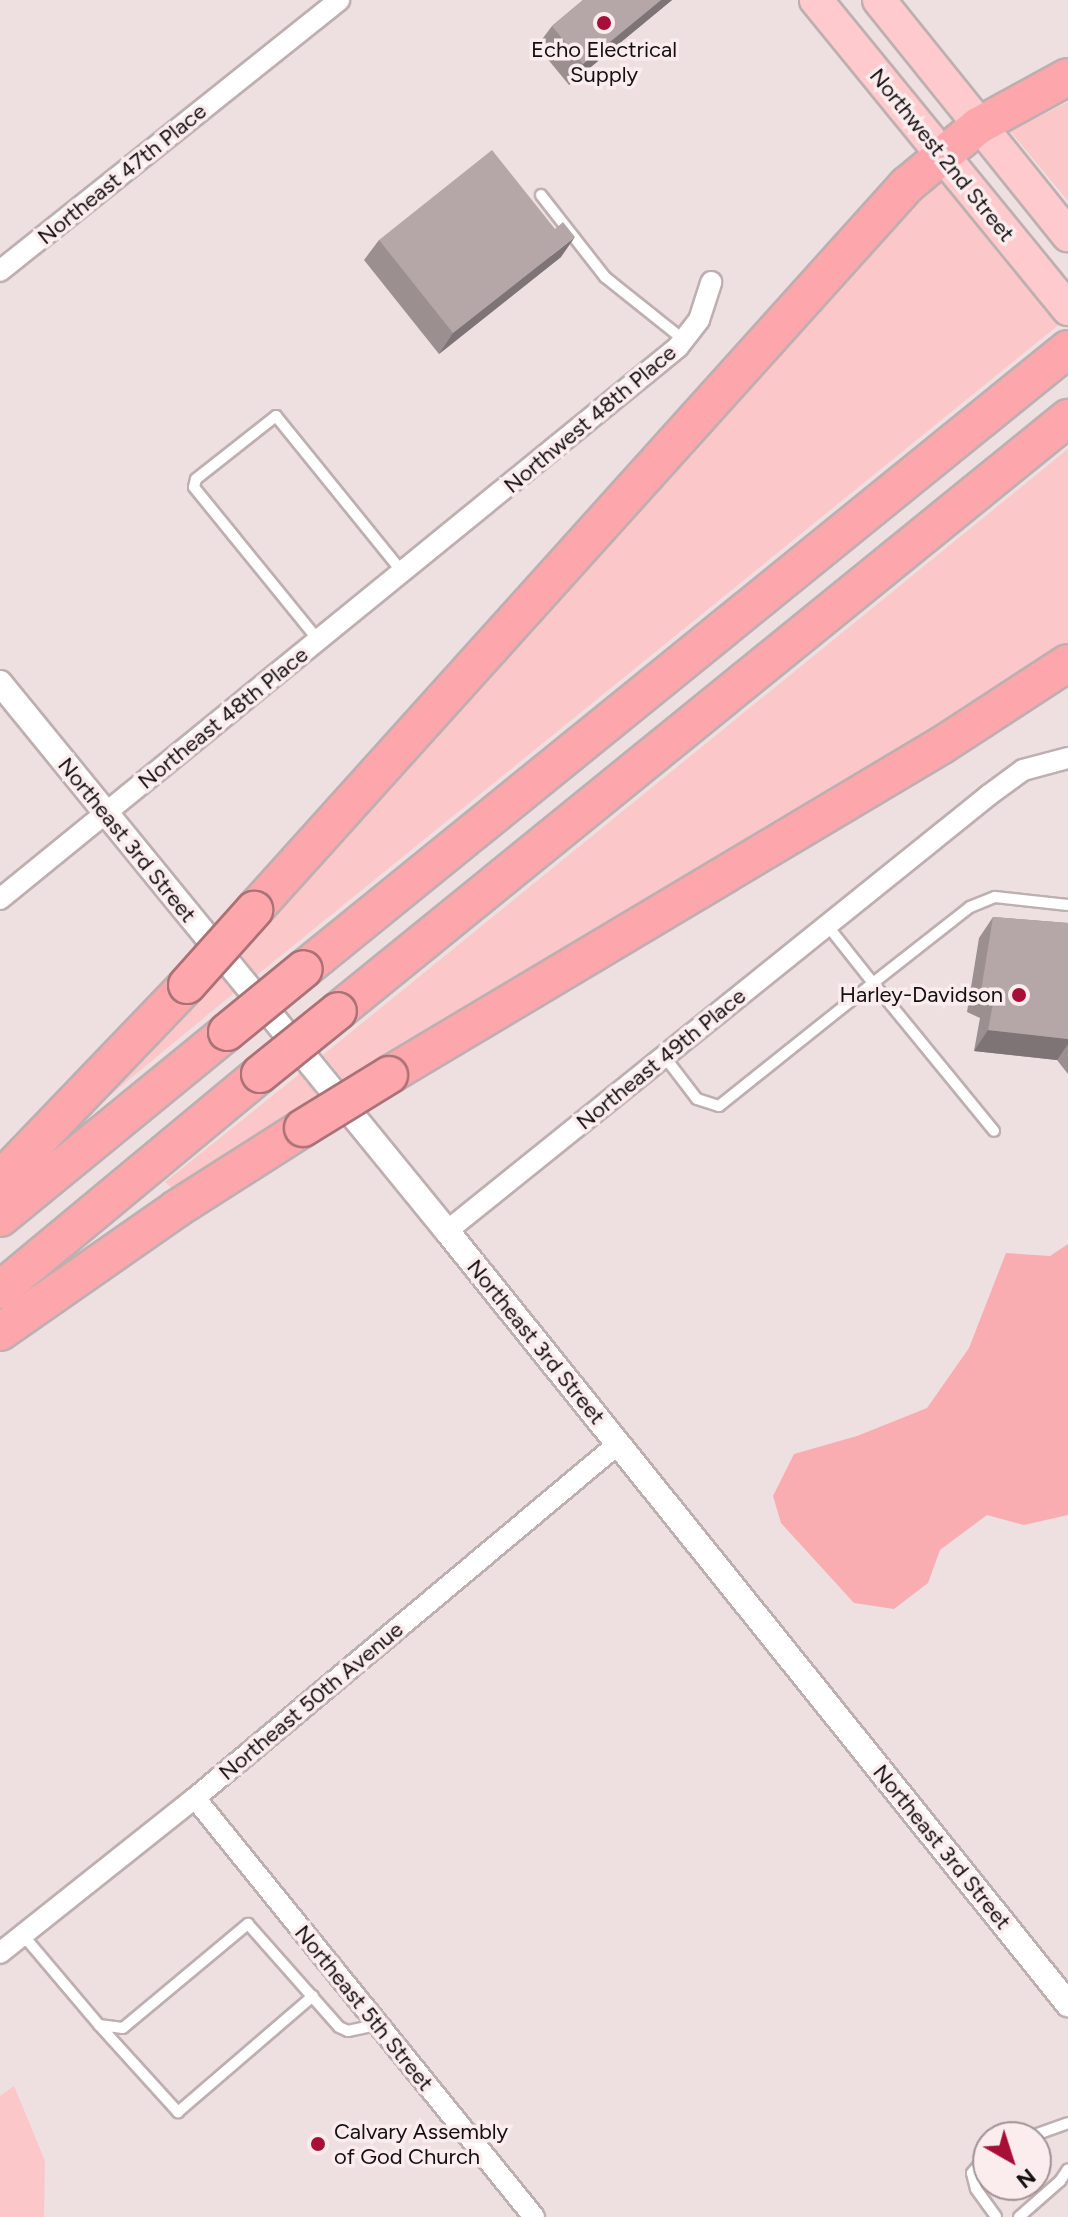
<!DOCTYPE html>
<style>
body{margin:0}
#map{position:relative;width:1068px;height:2217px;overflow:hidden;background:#eedfe0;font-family:Figtree,sans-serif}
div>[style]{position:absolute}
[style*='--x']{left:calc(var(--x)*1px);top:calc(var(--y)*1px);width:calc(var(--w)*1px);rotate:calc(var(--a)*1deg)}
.green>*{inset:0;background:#fbc7c9}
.water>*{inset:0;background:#f9adb1}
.roads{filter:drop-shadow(2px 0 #beafb0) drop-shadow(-2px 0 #beafb0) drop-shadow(0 2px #beafb0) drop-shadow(0 -2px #beafb0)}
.service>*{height:10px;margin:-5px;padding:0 5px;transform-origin:5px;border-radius:5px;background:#fff}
.minor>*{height:20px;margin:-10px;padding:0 10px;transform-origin:10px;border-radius:10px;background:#fff}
.tertiary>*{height:24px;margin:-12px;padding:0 12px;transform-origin:12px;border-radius:12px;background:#fff}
.primary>*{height:32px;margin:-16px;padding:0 16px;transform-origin:16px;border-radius:16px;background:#fecace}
.motorway>*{height:36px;margin:-18px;padding:0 18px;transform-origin:18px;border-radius:18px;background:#fda7ad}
.bridges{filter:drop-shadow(2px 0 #ab7276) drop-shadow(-2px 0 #ab7276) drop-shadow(0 2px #ab7276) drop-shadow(0 -2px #ab7276)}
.motorway-bridge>*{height:36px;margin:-18px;padding:0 18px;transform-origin:18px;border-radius:18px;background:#fda7ad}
.wall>*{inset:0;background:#9c8f90}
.shaded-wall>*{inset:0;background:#7f7475}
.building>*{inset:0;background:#b5a6a7}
.dots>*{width:22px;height:22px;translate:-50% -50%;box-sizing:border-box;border:4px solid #fbeced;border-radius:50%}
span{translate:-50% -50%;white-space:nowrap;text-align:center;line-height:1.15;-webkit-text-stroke:7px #fbeced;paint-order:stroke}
.poi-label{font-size:22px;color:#140f10}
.right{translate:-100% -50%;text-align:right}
.left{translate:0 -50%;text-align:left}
.street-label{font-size:22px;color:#140f10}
.north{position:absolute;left:972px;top:2121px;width:80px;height:80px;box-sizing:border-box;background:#fbeced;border:2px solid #9f9495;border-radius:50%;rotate:141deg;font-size:22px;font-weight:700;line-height:32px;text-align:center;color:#140f10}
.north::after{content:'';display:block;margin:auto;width:28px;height:36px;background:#a70f38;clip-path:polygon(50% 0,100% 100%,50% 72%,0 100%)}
</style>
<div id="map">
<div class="green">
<i style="clip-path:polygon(1068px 102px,1068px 201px,1010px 131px)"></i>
<i style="clip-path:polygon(943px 182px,1062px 322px,257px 975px,236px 948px,928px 185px)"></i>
<i style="clip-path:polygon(1068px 449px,1068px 643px,917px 750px,349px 1087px,323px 1055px)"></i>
<i style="clip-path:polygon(220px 966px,239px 989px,103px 1101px,99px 1096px)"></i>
<i style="clip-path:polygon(302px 1072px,325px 1101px,178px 1194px,165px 1182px)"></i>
<i style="clip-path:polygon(14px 2086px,45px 2161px,44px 2217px,0 2217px,0 2096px)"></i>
</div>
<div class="water">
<i style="clip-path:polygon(1068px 1244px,1068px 1515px,1024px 1525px,987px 1515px,940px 1550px,928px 1583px,894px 1609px,854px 1603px,781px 1523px,773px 1496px,794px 1454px,857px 1436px,927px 1408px,969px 1348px,1006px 1253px,1050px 1256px)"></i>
</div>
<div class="roads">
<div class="service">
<i style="--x:541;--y:195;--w:104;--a:52"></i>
<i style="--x:605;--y:277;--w:101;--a:38.6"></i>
<i style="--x:319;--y:641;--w:198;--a:-129.1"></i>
<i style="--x:194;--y:487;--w:8;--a:-76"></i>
<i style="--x:196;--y:479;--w:102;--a:-38.2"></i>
<i style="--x:276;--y:416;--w:202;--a:51"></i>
<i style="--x:827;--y:925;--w:74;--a:51.6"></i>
<i style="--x:873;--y:983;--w:123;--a:-38.1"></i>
<i style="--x:970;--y:907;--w:27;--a:-22"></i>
<i style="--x:995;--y:897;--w:73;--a:6.3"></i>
<i style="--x:664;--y:1056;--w:54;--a:52.5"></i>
<i style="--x:697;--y:1099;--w:23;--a:18"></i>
<i style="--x:719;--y:1106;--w:197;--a:-38.6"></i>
<i style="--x:873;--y:983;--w:191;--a:50.7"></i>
<i style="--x:23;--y:1935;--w:118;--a:49.8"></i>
<i style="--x:99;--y:2025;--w:24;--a:7"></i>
<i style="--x:123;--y:2028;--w:163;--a:-39.8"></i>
<i style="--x:248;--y:1924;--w:137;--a:48.5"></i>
<i style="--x:339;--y:2027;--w:10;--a:24"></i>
<i style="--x:348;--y:2031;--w:30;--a:-12"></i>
<i style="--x:99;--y:2025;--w:118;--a:47.8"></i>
<i style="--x:178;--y:2112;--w:178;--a:-40.7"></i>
<i style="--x:1029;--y:2137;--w:41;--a:-19.7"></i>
<i style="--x:988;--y:2154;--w:25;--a:130"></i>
<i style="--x:972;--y:2173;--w:16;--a:76"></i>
<i style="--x:976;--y:2189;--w:34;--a:54"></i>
<i style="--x:1019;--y:2217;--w:55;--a:-41.3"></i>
<i style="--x:1060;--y:2181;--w:14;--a:-56"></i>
</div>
<div class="minor">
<i style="--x:0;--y:271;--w:434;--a:-38.6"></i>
<i style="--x:0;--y:899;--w:874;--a:-39.15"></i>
<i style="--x:678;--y:347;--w:34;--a:-52"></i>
<i style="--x:699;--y:320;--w:40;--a:-72"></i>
<i style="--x:447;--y:1231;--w:696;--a:-38.81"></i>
<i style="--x:989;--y:795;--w:42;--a:-36.3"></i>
<i style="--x:1023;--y:770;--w:47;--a:-14.9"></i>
<i style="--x:195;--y:1798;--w:539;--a:51.02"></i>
<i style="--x:0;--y:1953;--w:249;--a:-38.5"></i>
<i style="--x:195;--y:1798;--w:552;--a:-39.93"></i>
</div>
<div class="tertiary">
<i style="--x:0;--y:683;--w:707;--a:50.8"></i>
<i style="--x:447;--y:1231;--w:992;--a:51.22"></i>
</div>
<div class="primary">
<i style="--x:816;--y:0;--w:399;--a:50.8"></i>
<i style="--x:879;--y:0;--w:302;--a:51.2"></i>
</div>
<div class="motorway">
<i style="--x:254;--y:910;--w:976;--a:-47.99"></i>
<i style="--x:907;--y:185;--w:92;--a:-39.7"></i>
<i style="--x:978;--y:126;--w:102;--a:-28.6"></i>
<i style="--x:304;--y:969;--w:984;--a:-39.06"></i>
<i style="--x:338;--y:1011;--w:941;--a:-39.09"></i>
<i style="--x:389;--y:1075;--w:644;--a:-30.83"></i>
<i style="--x:942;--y:745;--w:150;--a:-33.1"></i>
<i style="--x:0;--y:1180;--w:270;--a:-46.2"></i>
<i style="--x:0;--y:1218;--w:293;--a:-39.3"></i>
<i style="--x:0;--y:1290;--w:338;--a:-39.7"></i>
<i style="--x:0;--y:1332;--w:215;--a:-34.9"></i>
<i style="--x:176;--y:1209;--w:151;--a:-32.5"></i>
</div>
</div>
<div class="bridges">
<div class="motorway-bridge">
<i style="--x:187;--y:985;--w:101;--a:-48.2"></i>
<i style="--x:227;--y:1032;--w:99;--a:-39.3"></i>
<i style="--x:260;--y:1074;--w:100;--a:-38.9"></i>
<i style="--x:303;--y:1128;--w:101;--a:-31.6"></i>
</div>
</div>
<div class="wall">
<i style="clip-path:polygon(583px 0,672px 0,569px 85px,537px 46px,552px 26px)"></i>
<i style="clip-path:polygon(379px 240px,561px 257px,439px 354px,364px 260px)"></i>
<i style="clip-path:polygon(993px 917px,1068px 923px,1068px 1074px,1057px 1060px,974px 1051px,980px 1018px,967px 1012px,979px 938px)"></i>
</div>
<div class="shaded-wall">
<i style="clip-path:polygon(661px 0,672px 0,569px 85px,583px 64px)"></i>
<i style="clip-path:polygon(575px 237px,561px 257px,439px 354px,453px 333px)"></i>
<i style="clip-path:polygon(988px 1030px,1068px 1039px,1068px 1044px,1057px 1060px,974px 1051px)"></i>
</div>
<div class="building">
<i style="clip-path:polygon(583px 0,661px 0,583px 64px,552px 26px)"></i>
<i style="clip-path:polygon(492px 150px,555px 229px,563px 222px,575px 237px,453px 333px,379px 240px)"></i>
<i style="clip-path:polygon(993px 917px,1068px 923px,1068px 1039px,988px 1030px,994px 998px,981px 991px)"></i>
</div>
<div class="dots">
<i style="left:604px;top:23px;background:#a70f38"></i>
<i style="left:1019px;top:995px;background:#a70f38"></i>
<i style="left:318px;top:2144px;background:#a70f38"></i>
</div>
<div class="poi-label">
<span style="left:604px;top:62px">Echo Electrical<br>Supply</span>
<span class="right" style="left:1003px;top:995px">Harley-Davidson</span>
<span class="left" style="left:334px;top:2144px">Calvary Assembly<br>of God Church</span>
</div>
<div class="street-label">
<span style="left:942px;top:155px;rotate:51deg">Northwest 2nd Street</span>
<span style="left:122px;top:174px;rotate:-39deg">Northeast 47th Place</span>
<span style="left:590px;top:419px;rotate:-40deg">Northwest 48th Place</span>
<span style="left:223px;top:718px;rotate:-39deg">Northeast 48th Place</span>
<span style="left:127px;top:840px;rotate:51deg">Northeast 3rd Street</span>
<span style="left:661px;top:1059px;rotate:-39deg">Northeast 49th Place</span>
<span style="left:536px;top:1342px;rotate:51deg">Northeast 3rd Street</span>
<span style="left:311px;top:1701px;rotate:-40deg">Northeast 50th Avenue</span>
<span style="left:942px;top:1847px;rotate:51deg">Northeast 3rd Street</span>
<span style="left:364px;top:2008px;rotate:51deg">Northeast 5th Street</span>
</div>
<div class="north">N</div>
</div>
